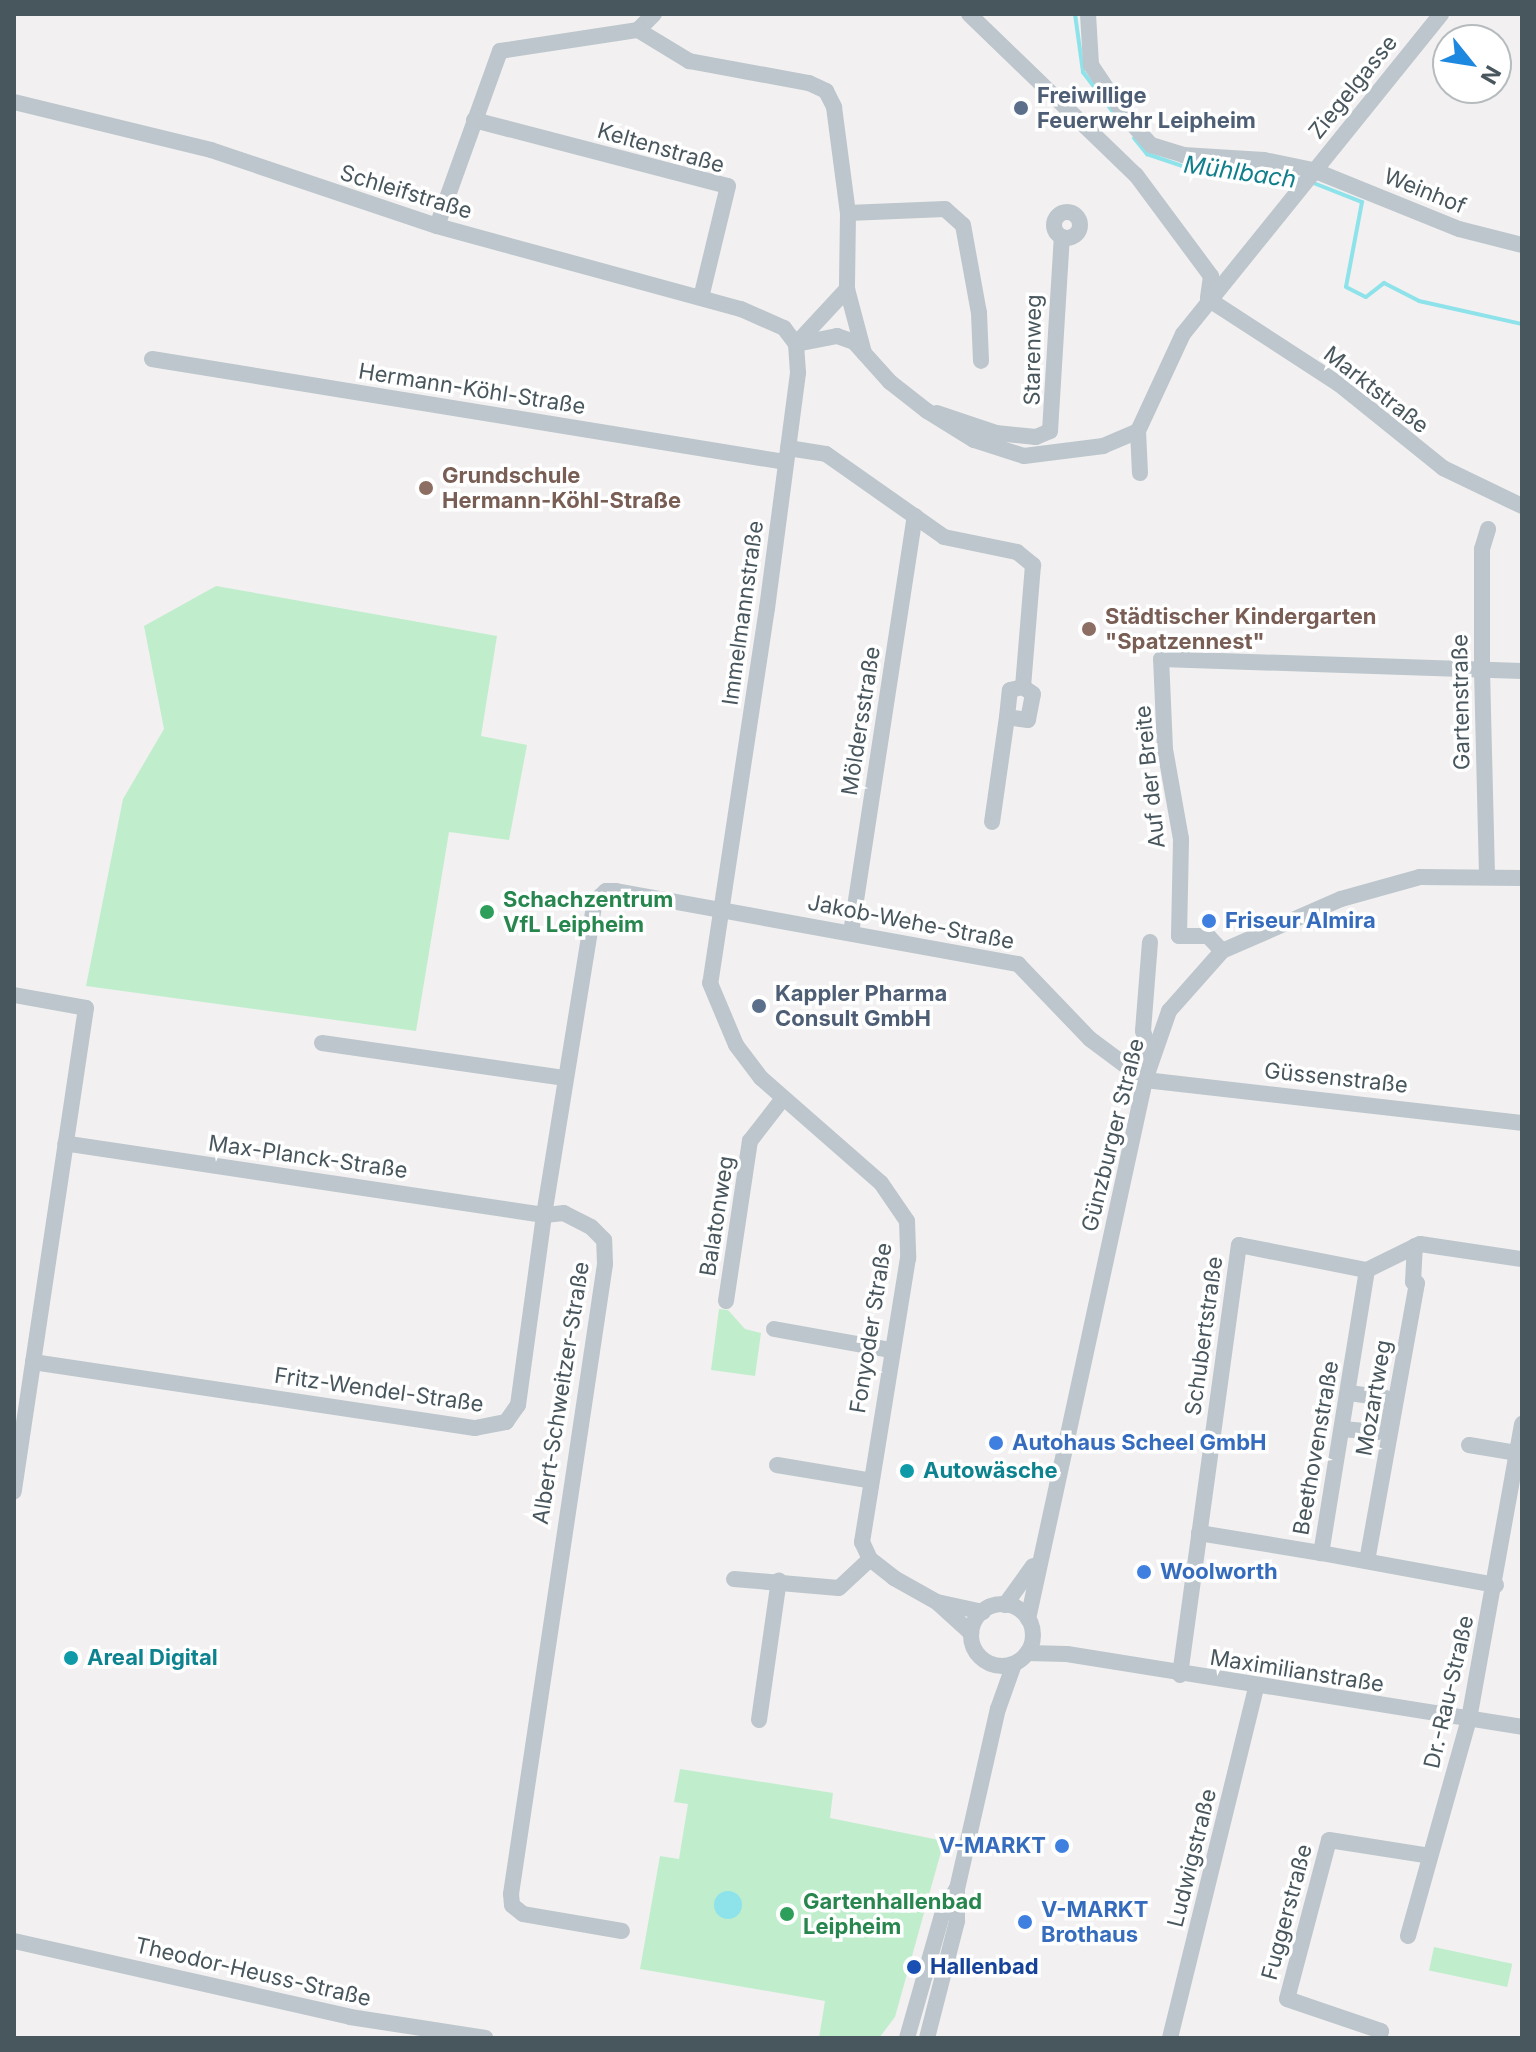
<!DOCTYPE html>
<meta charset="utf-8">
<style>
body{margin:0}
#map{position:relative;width:1536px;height:2052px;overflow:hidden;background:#f2f0f0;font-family:Inter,sans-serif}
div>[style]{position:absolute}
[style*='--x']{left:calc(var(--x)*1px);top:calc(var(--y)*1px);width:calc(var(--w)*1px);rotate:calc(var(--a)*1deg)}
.green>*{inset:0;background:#c0eecd;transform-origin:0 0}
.water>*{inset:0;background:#8ee2ea}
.round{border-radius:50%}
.stream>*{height:4px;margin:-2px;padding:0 2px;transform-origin:2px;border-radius:2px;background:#8ee2ea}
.minor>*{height:16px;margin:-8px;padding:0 8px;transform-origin:8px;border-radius:8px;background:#bcc6cc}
.minor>.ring{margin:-8px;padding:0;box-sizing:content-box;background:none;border:16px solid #bcc6cc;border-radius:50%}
.dots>*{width:22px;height:22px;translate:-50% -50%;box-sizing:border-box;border:4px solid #fff;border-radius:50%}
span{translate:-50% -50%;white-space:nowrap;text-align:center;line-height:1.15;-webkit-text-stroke:7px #fff;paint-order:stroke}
.street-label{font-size:22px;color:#48565d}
.service-label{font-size:22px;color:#4e5e75;font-weight:700}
.left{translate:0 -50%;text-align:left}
.education-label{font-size:22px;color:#785e54;font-weight:700}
.leisure-label{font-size:22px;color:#27864d;font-weight:700}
.shop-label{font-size:22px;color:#366cbe;font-weight:700}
.right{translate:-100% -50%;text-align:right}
.culture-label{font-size:22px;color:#0d838f;font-weight:700}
.transit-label{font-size:22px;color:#164399;font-weight:700}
.water-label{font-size:24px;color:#107f8b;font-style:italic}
.frame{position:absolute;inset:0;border:16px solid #48565d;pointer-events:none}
.north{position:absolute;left:1432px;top:24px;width:80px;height:80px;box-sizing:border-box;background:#fff;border:2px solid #b6bbbe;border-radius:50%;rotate:120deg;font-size:22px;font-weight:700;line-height:32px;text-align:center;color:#48565d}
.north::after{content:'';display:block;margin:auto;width:28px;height:36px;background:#1d88df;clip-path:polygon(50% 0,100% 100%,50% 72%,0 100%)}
</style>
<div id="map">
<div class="green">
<i style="clip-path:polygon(216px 586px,497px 636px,481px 736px,527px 745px,509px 840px,449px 832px,416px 1031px,86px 986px,123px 799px,164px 729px,144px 626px)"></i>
<i style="clip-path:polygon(719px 1309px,728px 1310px,745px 1329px,761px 1333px,755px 1376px,711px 1370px)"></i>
<i style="clip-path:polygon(680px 1769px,833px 1793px,830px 1818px,944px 1841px,895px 2017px,879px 2038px,819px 2038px,825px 2001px,640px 1969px,660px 1856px,679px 1859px,688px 1804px,674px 1802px)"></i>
<i style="left:1434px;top:1947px;width:80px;height:24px;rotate:12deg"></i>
</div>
<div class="water">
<i class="round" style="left:714px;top:1891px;width:28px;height:28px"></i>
</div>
<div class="stream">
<i style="--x:1075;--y:14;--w:59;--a:82.1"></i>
<i style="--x:1083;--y:72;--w:55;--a:53.1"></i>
<i style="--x:1134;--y:138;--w:21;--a:51"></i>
<i style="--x:1147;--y:154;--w:43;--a:18.9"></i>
<i style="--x:1188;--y:168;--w:60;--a:0"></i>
<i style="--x:1248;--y:168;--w:55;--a:12.5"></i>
<i style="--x:1311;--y:182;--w:55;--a:21.4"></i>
<i style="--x:1362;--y:202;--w:86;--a:100.7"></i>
<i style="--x:1346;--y:287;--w:22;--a:27"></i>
<i style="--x:1366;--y:297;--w:23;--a:-38"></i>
<i style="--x:1384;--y:283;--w:39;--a:27"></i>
<i style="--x:1419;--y:301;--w:106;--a:12.6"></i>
</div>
<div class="minor">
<i style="--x:654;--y:14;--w:23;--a:135"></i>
<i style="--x:638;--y:30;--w:60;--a:31.3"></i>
<i style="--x:689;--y:61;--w:122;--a:10.4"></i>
<i style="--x:809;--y:83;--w:19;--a:25"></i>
<i style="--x:826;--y:91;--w:18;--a:63"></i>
<i style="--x:834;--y:107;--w:107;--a:82.5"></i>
<i style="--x:848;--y:213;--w:76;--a:90.8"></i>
<i style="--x:847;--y:289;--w:66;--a:75.1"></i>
<i style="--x:969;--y:14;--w:232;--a:44"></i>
<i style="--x:1136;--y:175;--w:126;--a:53.4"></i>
<i style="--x:1211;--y:276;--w:22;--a:98"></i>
<i style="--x:1088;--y:14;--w:51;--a:86.6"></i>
<i style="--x:1091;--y:65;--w:61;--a:56.3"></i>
<i style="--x:1125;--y:116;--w:39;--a:48"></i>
<i style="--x:1151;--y:145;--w:34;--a:17"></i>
<i style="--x:1183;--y:155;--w:81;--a:3.5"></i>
<i style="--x:1264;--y:160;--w:50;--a:11.5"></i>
<i style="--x:1313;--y:170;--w:157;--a:22"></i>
<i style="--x:1459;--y:229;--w:65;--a:14.3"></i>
<i style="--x:14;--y:102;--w:203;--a:13.7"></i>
<i style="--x:211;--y:150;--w:238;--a:18.6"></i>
<i style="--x:437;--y:226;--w:315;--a:15.3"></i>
<i style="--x:741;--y:309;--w:47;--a:23.8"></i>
<i style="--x:784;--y:328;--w:20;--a:53"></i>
<i style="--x:796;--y:344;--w:29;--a:86"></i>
<i style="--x:798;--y:373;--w:237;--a:97.5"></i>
<i style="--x:767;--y:608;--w:379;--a:98.6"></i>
<i style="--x:710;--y:983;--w:67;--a:67.2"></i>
<i style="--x:736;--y:1045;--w:41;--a:52.9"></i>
<i style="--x:761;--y:1078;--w:159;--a:41.2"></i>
<i style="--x:881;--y:1183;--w:46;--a:55.6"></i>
<i style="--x:907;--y:1221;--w:37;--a:88"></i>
<i style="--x:908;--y:1258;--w:288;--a:99.2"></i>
<i style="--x:862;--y:1542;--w:19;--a:65"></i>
<i style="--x:870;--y:1559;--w:31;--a:38"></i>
<i style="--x:894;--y:1578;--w:49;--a:29.2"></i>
<i style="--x:937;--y:1602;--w:47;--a:12.3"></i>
<i style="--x:474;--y:120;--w:262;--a:14.6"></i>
<i style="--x:728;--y:186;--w:115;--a:103.6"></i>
<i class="ring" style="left:1054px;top:212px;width:10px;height:10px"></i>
<i style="--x:848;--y:213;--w:97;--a:-2.4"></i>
<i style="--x:945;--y:209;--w:24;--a:42"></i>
<i style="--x:963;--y:225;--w:89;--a:79.7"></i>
<i style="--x:979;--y:313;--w:48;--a:87.6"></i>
<i style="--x:437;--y:226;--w:186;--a:-70.2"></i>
<i style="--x:500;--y:51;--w:140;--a:-8.7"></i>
<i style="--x:1208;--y:299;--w:156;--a:33"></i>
<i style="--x:1339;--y:384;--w:134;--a:38.9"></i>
<i style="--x:1443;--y:468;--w:88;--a:25.7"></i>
<i style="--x:797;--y:343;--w:74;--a:-47.2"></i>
<i style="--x:796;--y:344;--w:42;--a:-11"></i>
<i style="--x:837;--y:336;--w:18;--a:19"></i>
<i style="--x:854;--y:342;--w:54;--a:48"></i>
<i style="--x:890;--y:382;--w:47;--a:38.1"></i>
<i style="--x:927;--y:411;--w:55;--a:31.7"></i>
<i style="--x:974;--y:440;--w:52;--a:17.7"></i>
<i style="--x:1024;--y:456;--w:80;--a:-7.2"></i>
<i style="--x:1103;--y:446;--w:38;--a:-23"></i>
<i style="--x:152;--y:359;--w:641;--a:9.24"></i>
<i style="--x:937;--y:413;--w:62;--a:18.7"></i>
<i style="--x:996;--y:433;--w:40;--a:5.7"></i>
<i style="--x:1036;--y:437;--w:15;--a:-23"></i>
<i style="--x:1050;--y:431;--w:194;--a:-86.5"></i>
<i style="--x:788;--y:448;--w:38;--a:9"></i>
<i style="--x:826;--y:454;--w:144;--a:35.1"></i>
<i style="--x:944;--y:537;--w:75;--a:11.6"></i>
<i style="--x:1017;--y:552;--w:21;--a:39"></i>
<i style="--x:1033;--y:565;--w:122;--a:94.7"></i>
<i style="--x:1023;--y:687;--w:12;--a:35"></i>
<i style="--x:1033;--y:694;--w:26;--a:101"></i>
<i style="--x:1028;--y:720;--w:21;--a:-172"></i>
<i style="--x:1007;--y:717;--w:106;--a:98.1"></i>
<i style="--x:1140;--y:473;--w:42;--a:-92.7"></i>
<i style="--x:1138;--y:431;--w:107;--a:-65.1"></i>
<i style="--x:1183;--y:334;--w:411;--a:-51.1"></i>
<i style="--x:1007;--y:717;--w:27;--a:-84"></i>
<i style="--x:1010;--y:690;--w:13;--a:-13"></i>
<i style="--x:1487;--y:875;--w:204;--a:-91.4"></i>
<i style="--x:1482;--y:671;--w:122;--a:-90"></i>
<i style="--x:1482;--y:549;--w:21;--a:-73"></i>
<i style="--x:851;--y:933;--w:422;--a:-81.3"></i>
<i style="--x:1150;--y:942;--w:89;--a:94.5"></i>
<i style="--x:1143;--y:1031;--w:28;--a:72"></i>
<i style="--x:1222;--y:951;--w:21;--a:-133"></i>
<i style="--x:1208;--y:936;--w:29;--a:180"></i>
<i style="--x:1179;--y:936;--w:97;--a:-88.8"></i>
<i style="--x:1181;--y:839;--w:91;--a:-100.1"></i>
<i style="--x:1165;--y:749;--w:90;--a:-92.5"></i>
<i style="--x:1161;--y:659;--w:361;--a:1.9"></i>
<i style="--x:14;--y:995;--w:73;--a:10.2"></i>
<i style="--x:86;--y:1008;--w:489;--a:98.5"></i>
<i style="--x:322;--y:1043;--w:246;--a:8.2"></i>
<i style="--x:1145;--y:1080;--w:379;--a:6.5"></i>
<i style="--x:1367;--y:1270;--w:287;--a:99.2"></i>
<i style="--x:1321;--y:1553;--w:178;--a:10.4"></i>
<i style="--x:726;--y:1301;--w:162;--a:-81.5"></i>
<i style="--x:750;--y:1141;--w:51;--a:-52.2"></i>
<i style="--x:774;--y:1329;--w:119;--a:10.2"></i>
<i style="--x:33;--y:1362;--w:447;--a:8.5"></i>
<i style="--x:475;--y:1428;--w:32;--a:-11"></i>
<i style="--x:506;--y:1422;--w:21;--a:-55"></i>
<i style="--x:518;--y:1405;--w:192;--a:-82.2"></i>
<i style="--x:544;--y:1215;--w:484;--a:-171.5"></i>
<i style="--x:1342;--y:1429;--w:35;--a:5"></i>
<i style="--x:1377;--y:1432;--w:35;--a:-77"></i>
<i style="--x:1385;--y:1398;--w:36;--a:-172"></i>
<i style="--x:1469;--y:1445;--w:49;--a:9.5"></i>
<i style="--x:777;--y:1465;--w:92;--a:9.4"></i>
<i style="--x:1199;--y:1533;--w:124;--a:9.3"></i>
<i style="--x:1367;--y:1561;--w:282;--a:-79.8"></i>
<i style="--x:1417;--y:1283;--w:4;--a:-166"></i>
<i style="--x:1413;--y:1282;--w:36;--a:-87"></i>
<i style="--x:734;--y:1579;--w:105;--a:4.9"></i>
<i style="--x:839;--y:1588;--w:42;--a:-43.1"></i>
<i style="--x:938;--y:1603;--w:45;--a:42.3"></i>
<i class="ring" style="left:971px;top:1604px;width:46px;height:46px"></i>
<i style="--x:1005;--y:1605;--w:48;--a:-54.3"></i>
<i style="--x:1028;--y:1619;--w:552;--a:-77.75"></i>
<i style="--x:1145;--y:1080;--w:73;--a:-70.8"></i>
<i style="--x:1169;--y:1011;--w:80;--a:-48.5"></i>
<i style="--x:1222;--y:951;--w:130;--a:-23.6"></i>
<i style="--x:1341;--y:899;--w:82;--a:-15.6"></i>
<i style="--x:1420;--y:877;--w:102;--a:0.6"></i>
<i style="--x:1027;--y:1653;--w:40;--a:1.4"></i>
<i style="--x:1067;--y:1654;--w:461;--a:9.1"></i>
<i style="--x:1180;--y:1675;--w:434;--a:-82.2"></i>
<i style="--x:1239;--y:1245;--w:130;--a:11.1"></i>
<i style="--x:1367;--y:1270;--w:59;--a:-26.1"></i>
<i style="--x:1420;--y:1244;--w:103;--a:8.4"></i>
<i style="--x:759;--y:1720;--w:141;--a:-81.9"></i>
<i style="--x:622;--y:1931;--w:100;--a:-170.3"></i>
<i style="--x:523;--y:1914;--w:14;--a:-141"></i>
<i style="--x:512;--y:1905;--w:11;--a:-95"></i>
<i style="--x:511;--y:1894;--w:637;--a:-81.51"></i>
<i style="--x:605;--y:1264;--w:24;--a:-92"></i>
<i style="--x:604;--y:1240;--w:18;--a:-135"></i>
<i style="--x:591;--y:1227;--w:30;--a:-153"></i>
<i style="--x:564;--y:1213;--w:20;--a:174"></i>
<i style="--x:544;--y:1215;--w:318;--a:-80.8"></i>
<i style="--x:595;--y:901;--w:15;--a:-42"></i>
<i style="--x:606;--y:891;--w:10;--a:0"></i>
<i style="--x:616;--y:891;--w:409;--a:10.3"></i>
<i style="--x:1018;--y:964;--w:104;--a:46.2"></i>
<i style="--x:1090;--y:1039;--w:69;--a:36.7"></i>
<i style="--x:1408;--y:1936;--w:225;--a:-74.3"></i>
<i style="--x:1469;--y:1719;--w:300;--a:-79.8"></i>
<i style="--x:14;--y:1941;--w:344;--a:12.7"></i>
<i style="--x:350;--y:2017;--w:137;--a:8.8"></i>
<i style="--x:907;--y:2038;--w:128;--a:-74.1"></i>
<i style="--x:942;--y:1915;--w:29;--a:-61"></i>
<i style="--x:927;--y:2038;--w:121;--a:-75.6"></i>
<i style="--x:957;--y:1921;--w:32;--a:-90"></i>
<i style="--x:957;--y:1889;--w:185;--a:-77.2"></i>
<i style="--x:998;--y:1709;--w:48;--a:-70.4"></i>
<i style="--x:1170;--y:2038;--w:360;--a:-76.2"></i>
<i style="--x:1379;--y:2038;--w:7;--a:-74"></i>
<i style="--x:1381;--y:2031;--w:99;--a:-161.2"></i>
<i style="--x:1287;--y:1999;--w:164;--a:-75.2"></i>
<i style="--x:1329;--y:1840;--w:102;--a:9"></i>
</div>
<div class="dots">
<i style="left:1021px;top:108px;background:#5c6f8a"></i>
<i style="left:426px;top:488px;background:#8d6e63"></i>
<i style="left:1089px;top:629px;background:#8d6e63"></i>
<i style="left:487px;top:912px;background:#2e9e5b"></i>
<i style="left:1209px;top:921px;background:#3f7fe0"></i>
<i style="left:759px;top:1006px;background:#5c6f8a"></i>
<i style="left:996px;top:1443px;background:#3f7fe0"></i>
<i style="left:907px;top:1471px;background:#0f9aa8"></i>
<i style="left:1144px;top:1572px;background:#3f7fe0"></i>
<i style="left:71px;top:1658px;background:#0f9aa8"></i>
<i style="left:1062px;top:1846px;background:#3f7fe0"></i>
<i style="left:787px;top:1914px;background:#2e9e5b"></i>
<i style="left:1025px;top:1922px;background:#3f7fe0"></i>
<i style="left:914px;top:1967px;background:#1a4fb4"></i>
</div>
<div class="street-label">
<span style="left:1353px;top:87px;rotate:-51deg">Ziegelgasse</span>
<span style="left:661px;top:148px;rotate:16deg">Keltenstraße</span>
<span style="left:1425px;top:191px;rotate:22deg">Weinhof</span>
<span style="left:406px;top:192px;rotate:17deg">Schleifstraße</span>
<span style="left:1033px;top:350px;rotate:-89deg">Starenweg</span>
<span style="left:472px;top:389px;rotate:9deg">Hermann-Köhl-Straße</span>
<span style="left:1376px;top:390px;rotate:38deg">Marktstraße</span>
<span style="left:743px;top:613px;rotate:-82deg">Immelmannstraße</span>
<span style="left:1461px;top:702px;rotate:-91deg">Gartenstraße</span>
<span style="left:861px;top:721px;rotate:-81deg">Möldersstraße</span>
<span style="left:1150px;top:777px;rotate:-96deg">Auf der Breite</span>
<span style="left:911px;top:922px;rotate:11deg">Jakob-Wehe-Straße</span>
<span style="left:1336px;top:1078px;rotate:6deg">Güssenstraße</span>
<span style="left:1113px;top:1135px;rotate:-76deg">Günzburger Straße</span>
<span style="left:308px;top:1157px;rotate:8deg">Max-Planck-Straße</span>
<span style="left:717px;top:1216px;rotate:-81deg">Balatonweg</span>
<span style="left:871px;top:1328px;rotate:-81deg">Fonyoder Straße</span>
<span style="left:1204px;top:1336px;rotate:-82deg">Schubertstraße</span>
<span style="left:379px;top:1390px;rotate:8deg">Fritz-Wendel-Straße</span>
<span style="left:561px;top:1393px;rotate:-81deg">Albert-Schweitzer-Straße</span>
<span style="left:1374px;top:1398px;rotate:-80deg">Mozartweg</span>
<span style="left:1316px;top:1448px;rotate:-80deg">Beethovenstraße</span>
<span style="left:1297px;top:1671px;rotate:9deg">Maximilianstraße</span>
<span style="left:1449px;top:1692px;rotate:-77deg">Dr.-Rau-Straße</span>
<span style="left:1192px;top:1858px;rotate:-76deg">Ludwigstraße</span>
<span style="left:1287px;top:1912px;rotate:-75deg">Fuggerstraße</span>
<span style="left:253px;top:1972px;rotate:13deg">Theodor-Heuss-Straße</span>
</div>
<div class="service-label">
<span class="left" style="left:1037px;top:108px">Freiwillige<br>Feuerwehr Leipheim</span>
<span class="left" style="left:775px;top:1006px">Kappler Pharma<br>Consult GmbH</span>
</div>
<div class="education-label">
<span class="left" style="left:442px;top:488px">Grundschule<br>Hermann-Köhl-Straße</span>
<span class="left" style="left:1105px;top:629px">Städtischer Kindergarten<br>"Spatzennest"</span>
</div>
<div class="leisure-label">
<span class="left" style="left:503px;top:912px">Schachzentrum<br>VfL Leipheim</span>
<span class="left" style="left:803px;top:1914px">Gartenhallenbad<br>Leipheim</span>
</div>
<div class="shop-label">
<span class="left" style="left:1225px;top:921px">Friseur Almira</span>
<span class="left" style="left:1012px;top:1443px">Autohaus Scheel GmbH</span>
<span class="left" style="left:1160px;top:1572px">Woolworth</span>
<span class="right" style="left:1046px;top:1846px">V-MARKT</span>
<span class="left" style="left:1041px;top:1922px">V-MARKT<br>Brothaus</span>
</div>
<div class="culture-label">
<span class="left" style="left:923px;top:1471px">Autowäsche</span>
<span class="left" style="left:87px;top:1658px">Areal Digital</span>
</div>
<div class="transit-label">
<span class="left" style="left:930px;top:1967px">Hallenbad</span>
</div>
<div class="water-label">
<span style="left:1240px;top:172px;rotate:8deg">Mühlbach</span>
</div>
<div class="frame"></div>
<div class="north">N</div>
</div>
